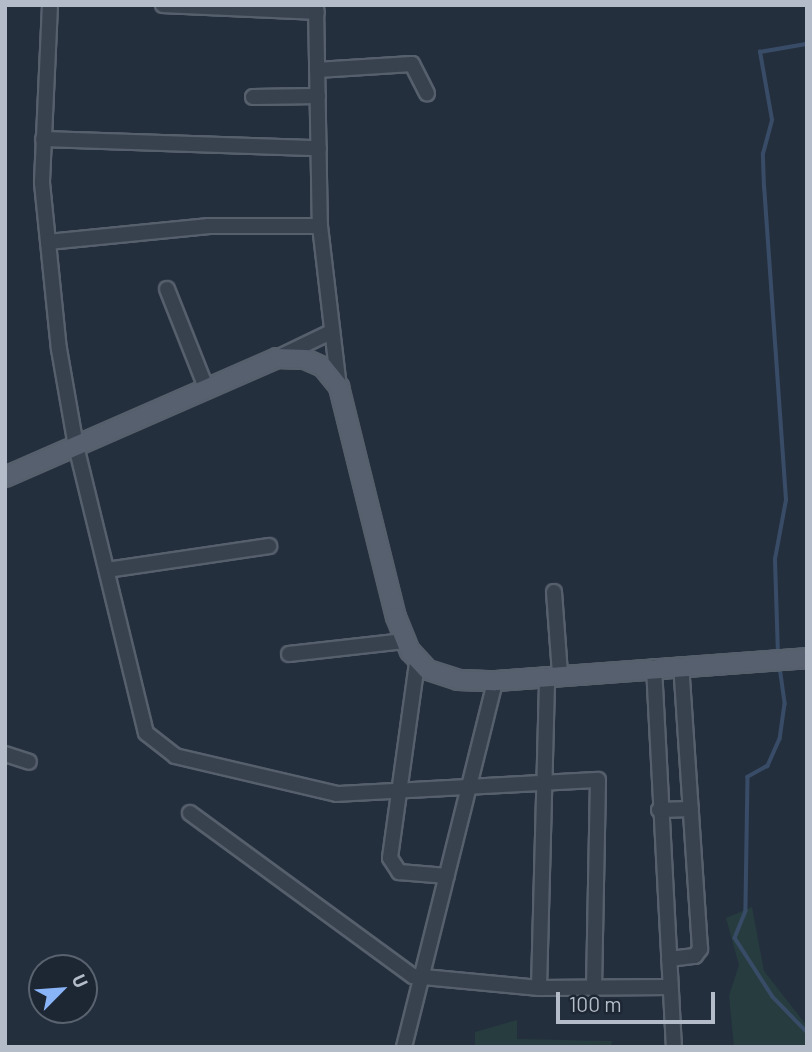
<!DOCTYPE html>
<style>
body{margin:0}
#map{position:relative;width:812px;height:1052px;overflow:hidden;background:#242f3e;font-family:Barlow,sans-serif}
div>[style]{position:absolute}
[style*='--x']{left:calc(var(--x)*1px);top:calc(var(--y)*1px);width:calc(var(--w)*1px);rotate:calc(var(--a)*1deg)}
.green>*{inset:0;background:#263c3f}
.stream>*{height:3.5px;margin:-1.75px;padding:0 1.75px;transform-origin:1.75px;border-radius:1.75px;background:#394c67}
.roads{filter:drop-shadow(2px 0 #565f6c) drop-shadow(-2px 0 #565f6c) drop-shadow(0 2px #565f6c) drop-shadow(0 -2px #565f6c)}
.minor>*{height:14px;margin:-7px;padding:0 7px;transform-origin:7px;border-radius:7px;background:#38414e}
.major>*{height:18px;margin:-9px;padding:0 9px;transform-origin:9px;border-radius:9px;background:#56606e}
span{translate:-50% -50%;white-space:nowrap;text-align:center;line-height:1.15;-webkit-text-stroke:6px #1d2633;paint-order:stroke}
.frame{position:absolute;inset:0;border:7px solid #b4bcc9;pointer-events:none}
.north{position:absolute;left:28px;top:954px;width:70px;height:70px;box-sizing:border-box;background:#1d2633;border:2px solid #59626f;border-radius:50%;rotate:65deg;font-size:19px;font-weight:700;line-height:28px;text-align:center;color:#b4bcc9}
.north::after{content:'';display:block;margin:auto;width:24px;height:32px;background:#8ab4f8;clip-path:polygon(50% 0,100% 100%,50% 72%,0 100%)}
.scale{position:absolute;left:556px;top:992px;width:159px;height:32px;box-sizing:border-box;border:4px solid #b4bcc9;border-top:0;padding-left:9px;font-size:21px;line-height:24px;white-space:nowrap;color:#b4bcc9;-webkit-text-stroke:5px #1d2633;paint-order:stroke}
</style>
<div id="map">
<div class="green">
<i style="clip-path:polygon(752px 907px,764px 971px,807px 1026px,807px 1047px,734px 1047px,729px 996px,739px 965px,726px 918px)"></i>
<i style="clip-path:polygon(517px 1020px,517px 1039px,612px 1041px,611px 1047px,475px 1047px,475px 1032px)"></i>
</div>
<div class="stream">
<i style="--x:778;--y:656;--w:97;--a:-91.8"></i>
<i style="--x:775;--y:559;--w:60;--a:-79.4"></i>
<i style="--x:786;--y:500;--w:313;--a:-94"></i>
<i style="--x:764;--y:188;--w:34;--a:-92"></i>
<i style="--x:763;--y:154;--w:35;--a:-75"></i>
<i style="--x:772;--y:120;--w:69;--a:-100"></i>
<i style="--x:760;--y:52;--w:48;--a:-9.7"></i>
<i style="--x:780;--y:667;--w:37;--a:82"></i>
<i style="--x:785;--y:704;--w:35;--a:98"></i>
<i style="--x:780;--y:739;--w:30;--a:114"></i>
<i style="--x:768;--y:766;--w:23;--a:151"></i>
<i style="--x:748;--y:777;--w:134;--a:90.9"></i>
<i style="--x:746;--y:911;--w:29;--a:112"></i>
<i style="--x:735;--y:938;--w:70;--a:57.2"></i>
<i style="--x:773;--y:997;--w:49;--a:45.8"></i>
</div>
<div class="roads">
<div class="minor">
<i style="--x:50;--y:5;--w:178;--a:92.6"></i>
<i style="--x:42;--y:183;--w:167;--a:84.2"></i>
<i style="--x:59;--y:349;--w:98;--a:80.1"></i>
<i style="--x:76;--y:446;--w:295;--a:76.3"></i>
<i style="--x:146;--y:733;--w:37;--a:38"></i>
<i style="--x:175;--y:756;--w:166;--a:13.2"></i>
<i style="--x:337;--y:794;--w:261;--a:-3.1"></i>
<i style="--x:598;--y:780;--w:209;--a:91.1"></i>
<i style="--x:163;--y:5;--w:154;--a:2.6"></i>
<i style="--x:316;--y:5;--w:221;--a:89"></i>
<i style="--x:320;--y:226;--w:162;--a:83.3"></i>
<i style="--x:317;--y:70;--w:95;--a:-3.6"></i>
<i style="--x:412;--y:64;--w:33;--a:63"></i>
<i style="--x:253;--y:97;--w:65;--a:-0.9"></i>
<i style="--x:43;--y:139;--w:276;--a:1.9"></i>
<i style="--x:48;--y:242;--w:162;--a:-5.7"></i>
<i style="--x:209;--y:226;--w:111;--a:0"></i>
<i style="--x:167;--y:289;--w:109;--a:68.4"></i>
<i style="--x:277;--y:358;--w:58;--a:-25.7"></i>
<i style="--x:107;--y:570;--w:164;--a:-8.4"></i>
<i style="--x:554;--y:592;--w:82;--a:85.8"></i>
<i style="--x:289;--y:654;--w:116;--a:-6.4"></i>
<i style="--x:417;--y:663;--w:197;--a:97.9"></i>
<i style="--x:390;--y:858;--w:17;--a:57"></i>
<i style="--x:399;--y:872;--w:48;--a:4.8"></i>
<i style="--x:654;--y:667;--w:381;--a:87"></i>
<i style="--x:5;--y:754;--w:25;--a:18"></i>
<i style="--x:659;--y:810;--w:32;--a:-2"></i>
<i style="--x:190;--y:813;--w:276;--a:36.2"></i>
<i style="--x:413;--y:976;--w:127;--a:5.4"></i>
<i style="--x:539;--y:988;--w:131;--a:-0.4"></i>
<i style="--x:669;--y:959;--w:26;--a:-7"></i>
<i style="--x:695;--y:956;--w:9;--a:-54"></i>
<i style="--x:700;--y:949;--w:284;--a:-93.8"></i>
<i style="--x:539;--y:988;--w:313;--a:-88.5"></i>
<i style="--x:404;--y:1047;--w:377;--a:-76"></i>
</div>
<div class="major">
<i style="--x:5;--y:477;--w:297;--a:-23.6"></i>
<i style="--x:277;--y:358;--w:28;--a:2"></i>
<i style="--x:305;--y:359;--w:20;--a:24"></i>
<i style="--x:323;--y:367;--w:26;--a:51"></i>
<i style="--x:339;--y:387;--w:237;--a:76.1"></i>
<i style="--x:396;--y:617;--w:37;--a:68"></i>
<i style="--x:410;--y:651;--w:26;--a:47"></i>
<i style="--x:428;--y:670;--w:32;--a:18"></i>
<i style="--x:458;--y:680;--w:37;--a:2"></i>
<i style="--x:495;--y:681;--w:313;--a:-4.2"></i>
</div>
</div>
<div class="frame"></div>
<div class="north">U</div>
<div class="scale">100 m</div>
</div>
